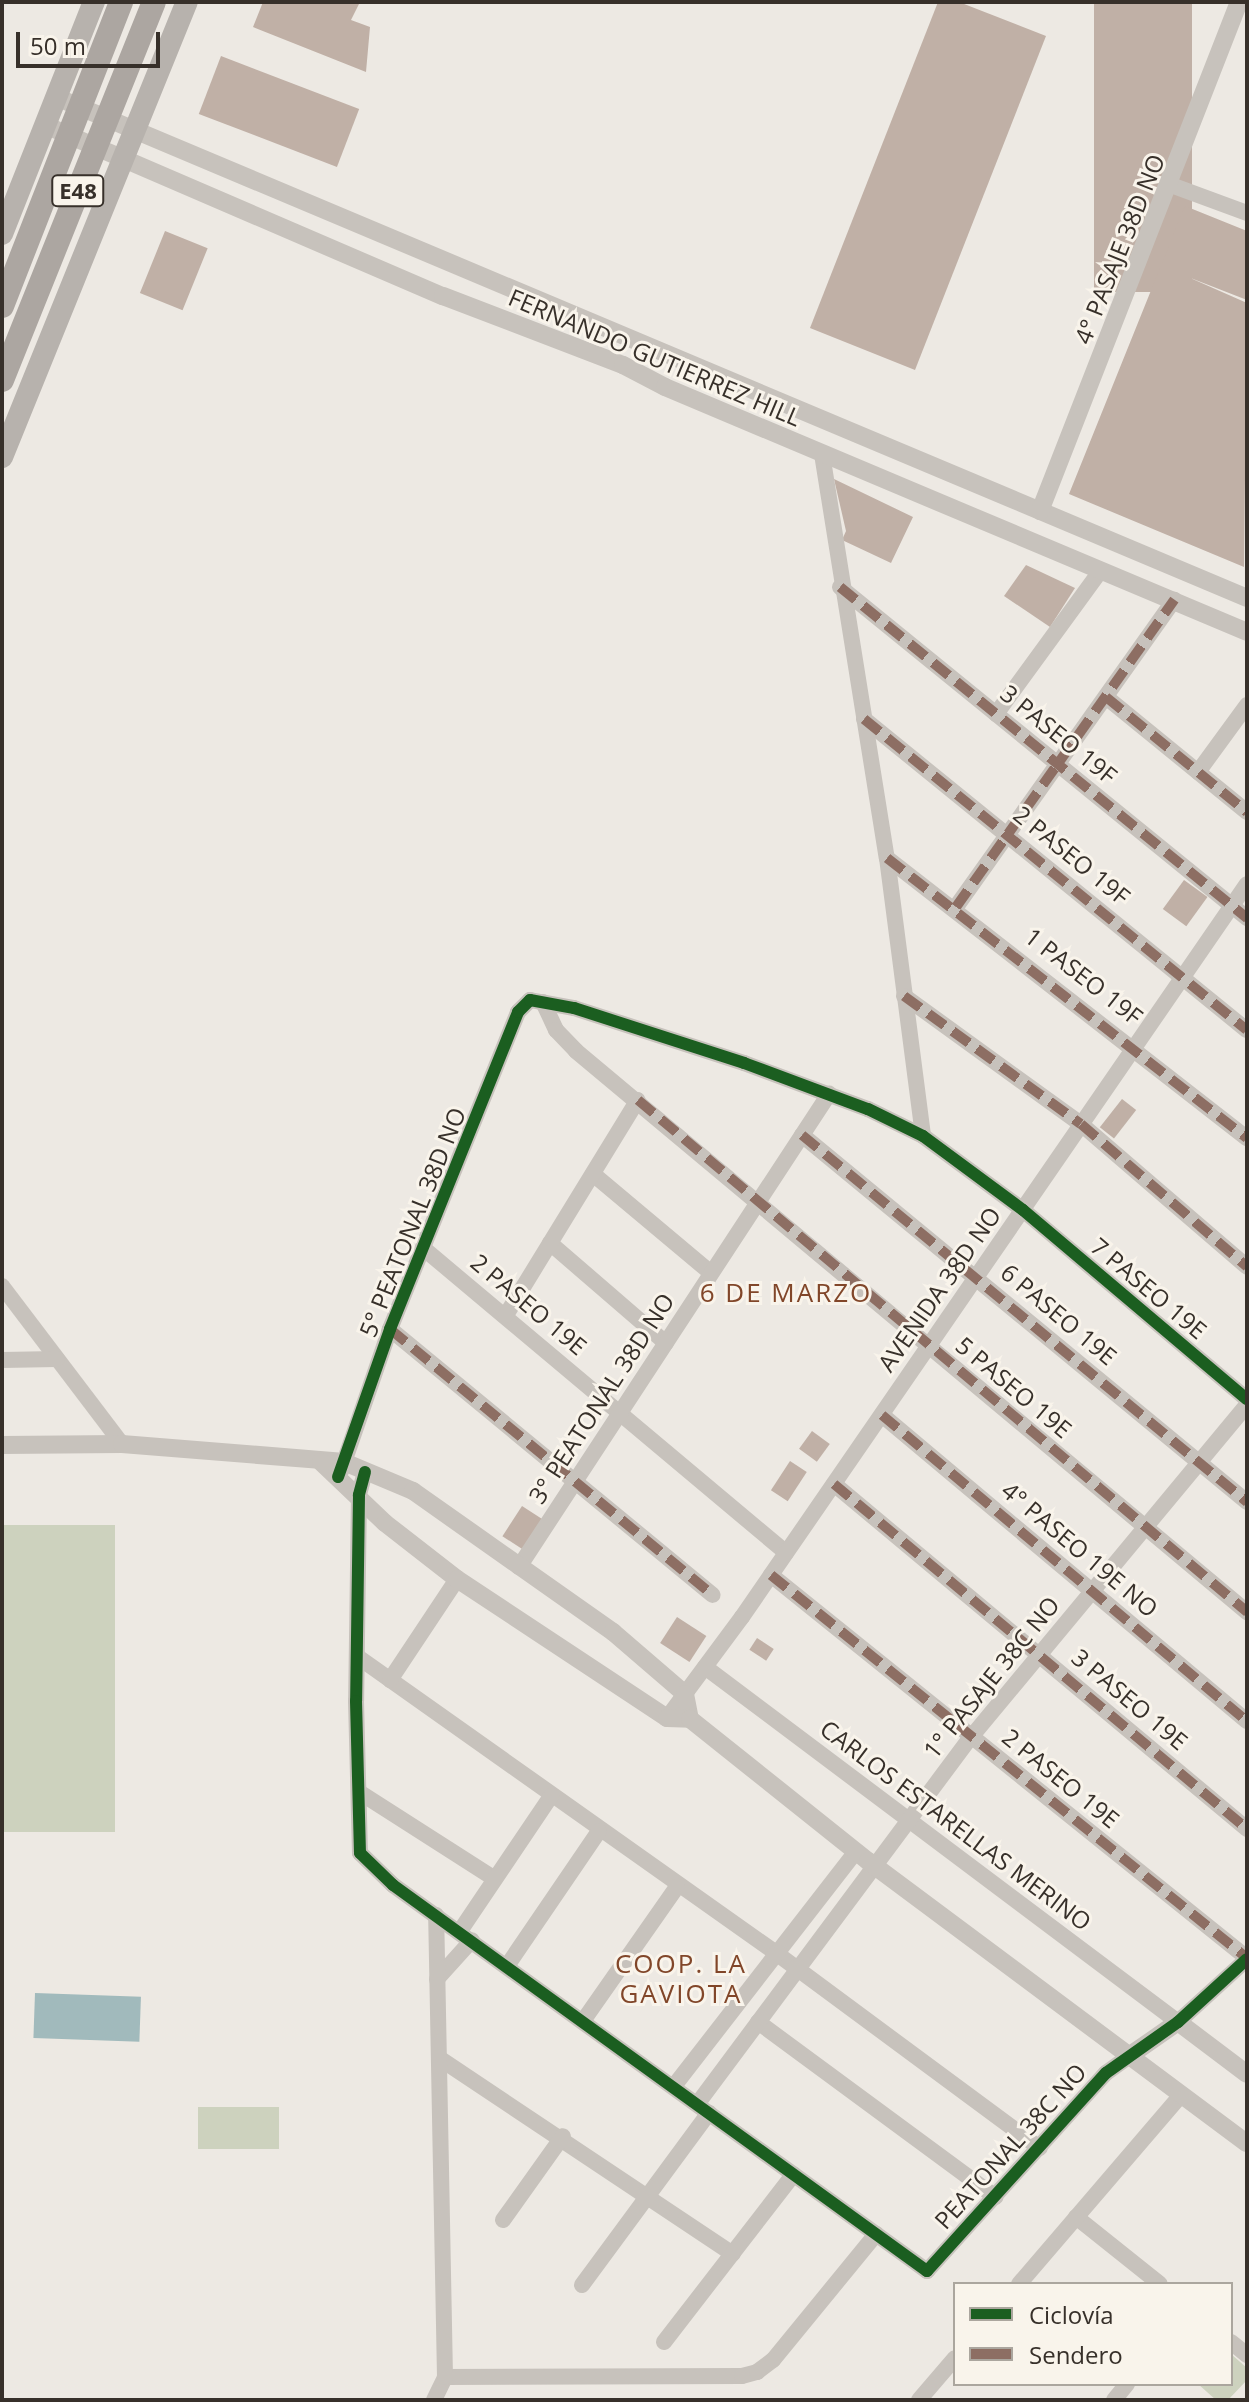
<!DOCTYPE html>
<meta charset="utf-8">
<style>
body{margin:0}
#map{position:relative;width:1249px;height:2402px;overflow:hidden;background:#ede9e3;font-family:"Open Sans",sans-serif}
div>[style]{position:absolute}
[style*='--x']{left:calc(var(--x)*1px);top:calc(var(--y)*1px);width:calc(var(--w)*1px);rotate:calc(var(--a)*1deg)}
.green>*{inset:0;background:#cdd2be;transform-origin:0 0}
.water>*{inset:0;background:#a1babc;transform-origin:0 0}
.building>*{inset:0;background:#c0b0a6;transform-origin:0 0}
.minor>*{height:16px;margin:-8px;padding:0 8px;transform-origin:8px;border-radius:8px;background:#c7c2bc}
.tertiary>*{height:18px;margin:-9px;padding:0 9px;transform-origin:9px;border-radius:9px;background:#c7c2bc}
.secondary>*{height:22px;margin:-11px;padding:0 11px;transform-origin:11px;border-radius:11px;background:#b7b2ad}
.primary-bridge>*{height:24px;margin:-12px;padding:0 12px;transform-origin:12px;border-radius:12px;background:#aca6a1}
.quiet>*{height:10px;margin-top:-5px;transform-origin:0;background:repeating-linear-gradient(90deg,#8d6e63 0 20px,transparent 0 30px)}
.cycleway>*{height:12px;margin:-6px;padding:0 6px;transform-origin:6px;border-radius:6px;background:#1b5e20}
span{translate:-50% -50%;white-space:nowrap;text-align:center;line-height:1.15;-webkit-text-stroke:6px #f9f4eb;paint-order:stroke}
.shield-label span{padding:2px 6px;background:#f9f4eb;border:2px solid;border-radius:6px;-webkit-text-stroke-width:0}
.shield-label{font-size:22px;color:#37302a;font-weight:700}
.street-label{font-size:24px;color:#37302a}
.neighbourhood-label{font-size:26px;color:#814629;letter-spacing:2px}
.frame{position:absolute;inset:0;border:4px solid #37302a;pointer-events:none}
.legend{position:absolute;left:953px;top:2282px;width:280px;height:104px;box-sizing:border-box;background:#f9f4eb;border:2px solid #aba69e;margin:0;padding:10px 14px;list-style:none;font-size:24px;color:#37302a}
.legend li{display:flex;align-items:center;gap:16px;height:40px}
.legend b{width:40px;border:2px solid #aba69e}
.scale{position:absolute;left:16px;top:32px;width:144px;height:36px;box-sizing:border-box;border:4px solid #37302a;border-top:0;padding-left:10px;font-size:24px;line-height:28px;white-space:nowrap;color:#37302a;-webkit-text-stroke:6px #f9f4eb;paint-order:stroke}
</style>
<div id="map">
<div class="green">
<i style="left:2px;top:1525px;width:113px;height:307px"></i>
<i style="left:198px;top:2107px;width:81px;height:42px"></i>
<i style="clip-path:polygon(1231px 2354px,1247px 2368px,1247px 2380px,1228px 2400px,1216px 2400px,1198px 2384px,1231px 2384px)"></i>
</div>
<div class="water">
<i style="left:35px;top:1993px;width:106px;height:45px;rotate:2deg"></i>
</div>
<div class="building">
<i style="clip-path:polygon(263px 2px,360px 2px,351px 20px,370px 27px,366px 72px,253px 27px)"></i>
<i style="clip-path:polygon(938px 2px,959px 2px,1046px 36px,915px 370px,810px 328px)"></i>
<i style="left:1094px;top:2px;width:98px;height:290px"></i>
<i style="left:221px;top:56px;width:148px;height:62px;rotate:21deg"></i>
<i style="clip-path:polygon(1185px 206px,1247px 231px,1247px 300px,1188px 277px,1247px 303px,1244px 567px,1069px 494px)"></i>
<i style="left:165px;top:231px;width:46px;height:67px;rotate:22deg"></i>
<i style="clip-path:polygon(834px 479px,913px 517px,891px 563px,842px 540px,846px 531px)"></i>
<i style="clip-path:polygon(1026px 565px,1075px 588px,1050px 627px,1004px 596px)"></i>
<i style="left:1184px;top:880px;width:29px;height:36px;rotate:36deg"></i>
<i style="left:1122px;top:1099px;width:18px;height:36px;rotate:38deg"></i>
<i style="left:812px;top:1431px;width:22px;height:22px;rotate:36deg"></i>
<i style="left:790px;top:1461px;width:20px;height:35px;rotate:33deg"></i>
<i style="left:522px;top:1506px;width:24px;height:36px;rotate:33deg"></i>
<i style="left:677px;top:1617px;width:35px;height:31px;rotate:33deg"></i>
<i style="left:757px;top:1638px;width:20px;height:14px;rotate:33deg"></i>
</div>
<div class="minor">
<i style="--x:1171;--y:185;--w:81;--a:20.2"></i>
<i style="--x:822;--y:454;--w:409;--a:80.9"></i>
<i style="--x:887;--y:858;--w:280;--a:82.6"></i>
<i style="--x:840;--y:587;--w:525;--a:39.12"></i>
<i style="--x:1106;--y:697;--w:182;--a:39.2"></i>
<i style="--x:996;--y:714;--w:178;--a:-53.9"></i>
<i style="--x:864;--y:719;--w:493;--a:39.1"></i>
<i style="--x:1198;--y:772;--w:83;--a:-53.8"></i>
<i style="--x:887;--y:858;--w:456;--a:37.9"></i>
<i style="--x:956;--y:907;--w:377;--a:-54.6"></i>
<i style="--x:904;--y:996;--w:218;--a:35.9"></i>
<i style="--x:1081;--y:1124;--w:219;--a:40.7"></i>
<i style="--x:543;--y:1002;--w:31;--a:65"></i>
<i style="--x:556;--y:1030;--w:29;--a:46"></i>
<i style="--x:576;--y:1051;--w:875;--a:39.9"></i>
<i style="--x:802;--y:1135;--w:577;--a:39.51"></i>
<i style="--x:593;--y:1174;--w:154;--a:40"></i>
<i style="--x:550;--y:1243;--w:153;--a:40.8"></i>
<i style="--x:423;--y:1248;--w:474;--a:40"></i>
<i style="--x:2;--y:1286;--w:198;--a:52.8"></i>
<i style="--x:506;--y:1315;--w:252;--a:-58.5"></i>
<i style="--x:390;--y:1329;--w:418;--a:39.5"></i>
<i style="--x:2;--y:1360;--w:55;--a:-1"></i>
<i style="--x:882;--y:1415;--w:476;--a:40"></i>
<i style="--x:365;--y:1472;--w:24;--a:105"></i>
<i style="--x:359;--y:1495;--w:206;--a:90.8"></i>
<i style="--x:356;--y:1701;--w:152;--a:88.5"></i>
<i style="--x:360;--y:1853;--w:46;--a:44.1"></i>
<i style="--x:393;--y:1885;--w:659;--a:35.86"></i>
<i style="--x:927;--y:2271;--w:267;--a:-47.9"></i>
<i style="--x:1106;--y:2073;--w:29;--a:-36"></i>
<i style="--x:340;--y:1474;--w:153;--a:-71"></i>
<i style="--x:390;--y:1329;--w:342;--a:-68"></i>
<i style="--x:518;--y:1012;--w:17;--a:-45"></i>
<i style="--x:530;--y:1000;--w:45;--a:10.3"></i>
<i style="--x:574;--y:1008;--w:179;--a:17.9"></i>
<i style="--x:744;--y:1063;--w:132;--a:20.4"></i>
<i style="--x:868;--y:1109;--w:61;--a:26.1"></i>
<i style="--x:923;--y:1136;--w:124;--a:36.5"></i>
<i style="--x:1023;--y:1210;--w:293;--a:40.2"></i>
<i style="--x:834;--y:1484;--w:538;--a:39.87"></i>
<i style="--x:519;--y:1567;--w:566;--a:-56.76"></i>
<i style="--x:771;--y:1575;--w:611;--a:38.82"></i>
<i style="--x:358;--y:1657;--w:512;--a:35.3"></i>
<i style="--x:776;--y:1953;--w:328;--a:36.5"></i>
<i style="--x:705;--y:1667;--w:591;--a:36.89"></i>
<i style="--x:1178;--y:2022;--w:93;--a:-42.4"></i>
<i style="--x:390;--y:1680;--w:121;--a:-56.4"></i>
<i style="--x:667;--y:1718;--w:126;--a:-53.4"></i>
<i style="--x:742;--y:1617;--w:890;--a:-55.44"></i>
<i style="--x:359;--y:1792;--w:161;--a:32.6"></i>
<i style="--x:460;--y:1931;--w:163;--a:-56"></i>
<i style="--x:507;--y:1966;--w:163;--a:-55.7"></i>
<i style="--x:437;--y:1979;--w:52;--a:-48.1"></i>
<i style="--x:583;--y:2021;--w:164;--a:-55"></i>
<i style="--x:758;--y:2022;--w:295;--a:36.4"></i>
<i style="--x:439;--y:2058;--w:353;--a:33.7"></i>
<i style="--x:674;--y:2086;--w:297;--a:-52.2"></i>
<i style="--x:698;--y:2103;--w:458;--a:-53.3"></i>
<i style="--x:972;--y:1736;--w:430;--a:-50.3"></i>
<i style="--x:1076;--y:2217;--w:107;--a:38.6"></i>
<i style="--x:503;--y:2220;--w:103;--a:-54.5"></i>
<i style="--x:1019;--y:2284;--w:249;--a:-49.4"></i>
<i style="--x:582;--y:2285;--w:214;--a:-53.6"></i>
<i style="--x:664;--y:2342;--w:212;--a:-52.3"></i>
<i style="--x:1231;--y:2342;--w:21;--a:39"></i>
<i style="--x:445;--y:2377;--w:297;--a:-0.2"></i>
<i style="--x:742;--y:2376;--w:16;--a:-15"></i>
<i style="--x:757;--y:2372;--w:20;--a:-37"></i>
<i style="--x:773;--y:2360;--w:163;--a:-50.7"></i>
<i style="--x:434;--y:2400;--w:25;--a:-64"></i>
<i style="--x:445;--y:2377;--w:462;--a:-91.1"></i>
<i style="--x:919;--y:2400;--w:55;--a:-49.4"></i>
<i style="--x:1114;--y:2400;--w:21;--a:-51"></i>
</div>
<div class="tertiary">
<i style="--x:56;--y:97;--w:1292;--a:22.81"></i>
<i style="--x:45;--y:125;--w:433;--a:23.3"></i>
<i style="--x:443;--y:296;--w:193;--a:21"></i>
<i style="--x:623;--y:365;--w:47;--a:27.6"></i>
<i style="--x:665;--y:387;--w:631;--a:22.83"></i>
<i style="--x:1040;--y:511;--w:547;--a:-68.65"></i>
<i style="--x:2;--y:1445;--w:120;--a:-0.5"></i>
<i style="--x:122;--y:1444;--w:223;--a:4.6"></i>
<i style="--x:344;--y:1462;--w:75;--a:22.8"></i>
<i style="--x:413;--y:1491;--w:245;--a:35.2"></i>
<i style="--x:613;--y:1632;--w:95;--a:40.7"></i>
<i style="--x:685;--y:1694;--w:25;--a:79"></i>
<i style="--x:321;--y:1462;--w:88;--a:43.6"></i>
<i style="--x:385;--y:1523;--w:91;--a:37.9"></i>
<i style="--x:457;--y:1579;--w:252;--a:33.5"></i>
<i style="--x:667;--y:1718;--w:23;--a:2"></i>
<i style="--x:690;--y:1719;--w:228;--a:38.6"></i>
<i style="--x:868;--y:1861;--w:472;--a:36.7"></i>
<i style="--x:1129;--y:2056;--w:60;--a:-34.8"></i>
<i style="--x:1178;--y:2022;--w:86;--a:37"></i>
</div>
<div class="secondary">
<i style="--x:2;--y:234;--w:250;--a:-68.4"></i>
<i style="--x:2;--y:457;--w:491;--a:-67.9"></i>
</div>
<div class="primary-bridge">
<i style="--x:2;--y:306;--w:326;--a:-68.6"></i>
<i style="--x:2;--y:380;--w:407;--a:-68.1"></i>
</div>
<div class="quiet">
<i style="--x:840;--y:587;--w:525;--a:39.12"></i>
<i style="--x:1106;--y:697;--w:182;--a:39.2"></i>
<i style="--x:864;--y:719;--w:493;--a:39.1"></i>
<i style="--x:887;--y:858;--w:456;--a:37.9"></i>
<i style="--x:956;--y:907;--w:377;--a:-54.6"></i>
<i style="--x:904;--y:996;--w:218;--a:35.9"></i>
<i style="--x:1081;--y:1124;--w:219;--a:40.7"></i>
<i style="--x:638;--y:1100;--w:796;--a:40.05"></i>
<i style="--x:802;--y:1135;--w:577;--a:39.51"></i>
<i style="--x:390;--y:1329;--w:418;--a:39.5"></i>
<i style="--x:882;--y:1415;--w:476;--a:40"></i>
<i style="--x:834;--y:1484;--w:538;--a:39.87"></i>
<i style="--x:771;--y:1575;--w:611;--a:38.82"></i>
</div>
<div class="cycleway">
<i style="--x:365;--y:1472;--w:24;--a:105"></i>
<i style="--x:359;--y:1495;--w:206;--a:90.8"></i>
<i style="--x:356;--y:1701;--w:152;--a:88.5"></i>
<i style="--x:360;--y:1853;--w:46;--a:44.1"></i>
<i style="--x:393;--y:1885;--w:659;--a:35.86"></i>
<i style="--x:927;--y:2271;--w:267;--a:-47.9"></i>
<i style="--x:1106;--y:2073;--w:88;--a:-35.3"></i>
<i style="--x:1178;--y:2022;--w:93;--a:-42.4"></i>
<i style="--x:338;--y:1477;--w:157;--a:-70.6"></i>
<i style="--x:390;--y:1329;--w:342;--a:-68"></i>
<i style="--x:518;--y:1012;--w:17;--a:-45"></i>
<i style="--x:530;--y:1000;--w:45;--a:10.3"></i>
<i style="--x:574;--y:1008;--w:179;--a:17.9"></i>
<i style="--x:744;--y:1063;--w:132;--a:20.4"></i>
<i style="--x:868;--y:1109;--w:61;--a:26.1"></i>
<i style="--x:923;--y:1136;--w:124;--a:36.5"></i>
<i style="--x:1023;--y:1210;--w:293;--a:40.2"></i>
</div>
<div class="shield-label">
<span style="left:78px;top:191px">E48</span>
</div>
<div class="street-label">
<span style="left:1119px;top:249px;rotate:-68deg">4° PASAJE 38D NO</span>
<span style="left:655px;top:357px;rotate:23deg">FERNANDO GUTIERREZ HILL</span>
<span style="left:1059px;top:734px;rotate:39deg">3 PASEO 19F</span>
<span style="left:1072px;top:855px;rotate:39deg">2 PASEO 19F</span>
<span style="left:1084px;top:976px;rotate:38deg">1 PASEO 19F</span>
<span style="left:412px;top:1222px;rotate:-68deg">5° PEATONAL 38D NO</span>
<span style="left:1149px;top:1288px;rotate:40deg">7 PASEO 19E</span>
<span style="left:939px;top:1289px;rotate:-55deg">AVENIDA 38D NO</span>
<span style="left:529px;top:1304px;rotate:40deg">2 PASEO 19E</span>
<span style="left:1059px;top:1314px;rotate:40deg">6 PASEO 19E</span>
<span style="left:1014px;top:1387px;rotate:40deg">5 PASEO 19E</span>
<span style="left:601px;top:1398px;rotate:-57deg">3° PEATONAL 38D NO</span>
<span style="left:1080px;top:1549px;rotate:40deg">4° PASEO 19E NO</span>
<span style="left:991px;top:1677px;rotate:-51deg">1° PASAJE 38C NO</span>
<span style="left:1130px;top:1699px;rotate:40deg">3 PASEO 19E</span>
<span style="left:1061px;top:1778px;rotate:39deg">2 PASEO 19E</span>
<span style="left:956px;top:1825px;rotate:37deg">CARLOS ESTARELLAS MERINO</span>
<span style="left:1010px;top:2146px;rotate:-48deg">PEATONAL 38C NO</span>
</div>
<div class="neighbourhood-label">
<span style="left:786px;top:1293px">6 DE MARZO</span>
<span style="left:681px;top:1979px">COOP. LA<br>GAVIOTA</span>
</div>
<div class="frame"></div>
<ul class="legend">
<li><b style="height:10px;background:#1b5e20"></b>Ciclovía</li>
<li><b style="height:10px;background:#8d6e63"></b>Sendero</li>
</ul>
<div class="scale">50 m</div>
</div>
